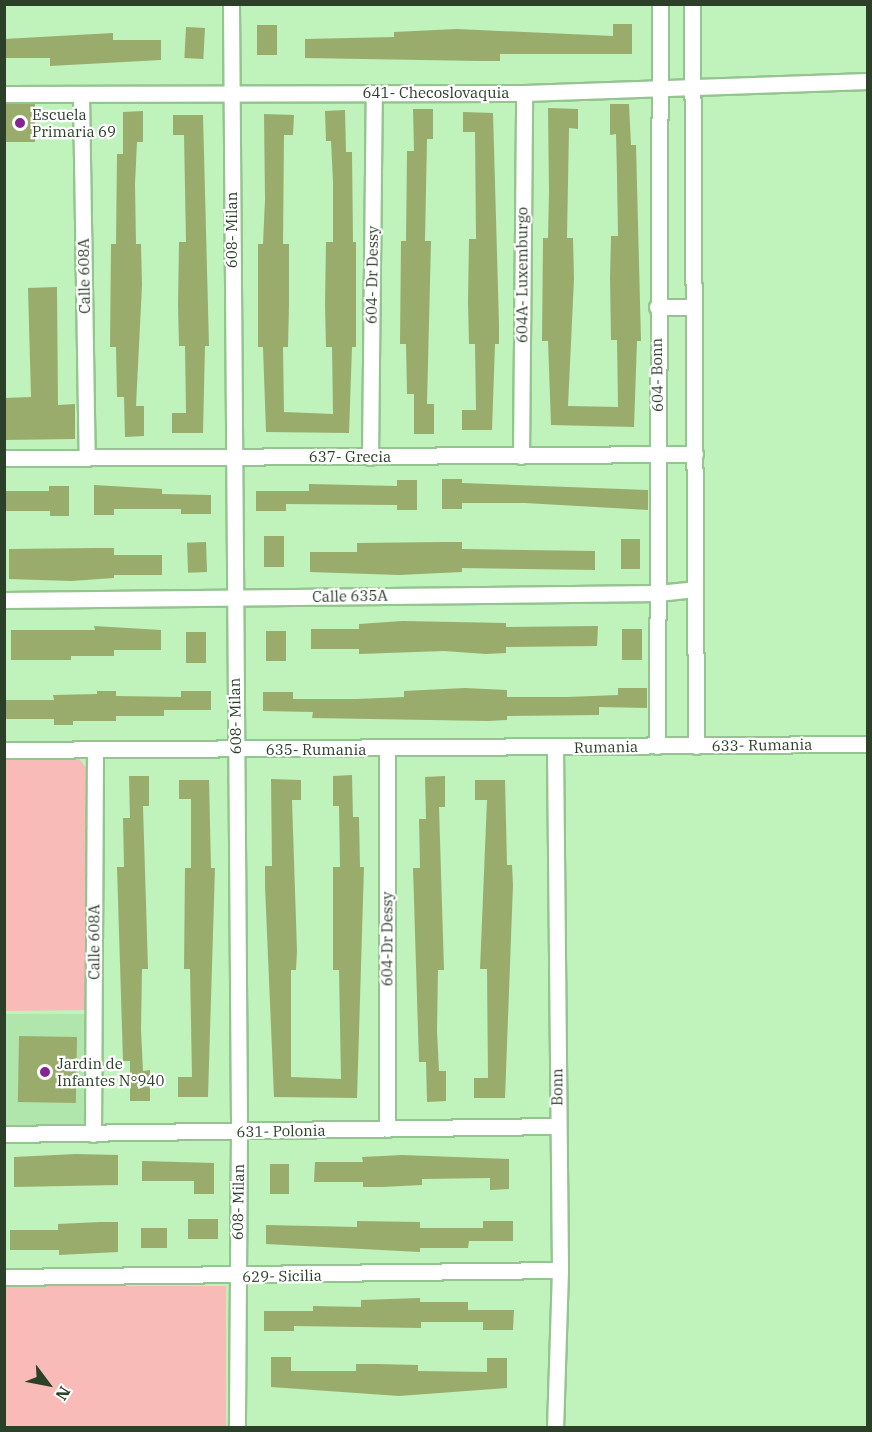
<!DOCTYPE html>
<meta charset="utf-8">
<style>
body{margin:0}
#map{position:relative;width:872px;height:1432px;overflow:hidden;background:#c0f2bb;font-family:"IBM Plex Serif",serif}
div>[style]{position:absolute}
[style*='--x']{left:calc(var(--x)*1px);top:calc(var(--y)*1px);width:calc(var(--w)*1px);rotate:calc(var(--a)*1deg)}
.built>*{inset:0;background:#b0e5ab;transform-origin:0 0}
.green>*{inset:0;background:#f9bbb7;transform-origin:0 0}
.building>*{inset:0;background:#99ac6c;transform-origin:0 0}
.roads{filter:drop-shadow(2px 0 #94c48f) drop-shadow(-2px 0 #94c48f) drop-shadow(0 2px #94c48f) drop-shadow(0 -2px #94c48f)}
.minor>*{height:15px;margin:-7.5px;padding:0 7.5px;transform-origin:7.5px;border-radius:7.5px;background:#fff}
.dots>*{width:16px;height:16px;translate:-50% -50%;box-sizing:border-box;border:3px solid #fff;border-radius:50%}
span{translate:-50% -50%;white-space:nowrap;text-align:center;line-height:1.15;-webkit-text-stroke:4.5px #fff;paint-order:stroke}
.street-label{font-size:15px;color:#2b3f29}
.poi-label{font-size:15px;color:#2b3f29}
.left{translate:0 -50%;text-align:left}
.frame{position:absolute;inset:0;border:6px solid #2b3f29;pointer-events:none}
.north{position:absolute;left:18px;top:1354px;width:60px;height:60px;-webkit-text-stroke:4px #fff;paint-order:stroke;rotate:122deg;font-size:16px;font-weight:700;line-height:24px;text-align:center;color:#2b3f29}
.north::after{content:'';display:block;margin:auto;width:21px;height:27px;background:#2b3f29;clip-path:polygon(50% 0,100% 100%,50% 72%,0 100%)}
</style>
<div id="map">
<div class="built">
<i style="left:86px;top:1014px;width:114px;height:82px;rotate:90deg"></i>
</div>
<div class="green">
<i style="clip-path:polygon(77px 756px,88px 770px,86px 1010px,5px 1011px,4px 757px)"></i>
<i style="left:226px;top:1286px;width:141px;height:221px;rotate:90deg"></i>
</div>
<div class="building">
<i style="clip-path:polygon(613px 24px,632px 24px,632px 54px,500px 54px,500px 61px,480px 61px,305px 58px,305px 39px,394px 37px,394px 32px,457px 29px,613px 36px)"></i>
<i style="left:257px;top:25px;width:20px;height:30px"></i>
<i style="left:186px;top:27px;width:19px;height:31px;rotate:3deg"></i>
<i style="clip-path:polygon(113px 33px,113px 40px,161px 40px,161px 60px,50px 66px,50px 58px,4px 58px,4px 39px)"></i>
<i style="left:4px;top:104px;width:31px;height:38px"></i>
<i style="clip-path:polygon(610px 104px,629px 104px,631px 145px,636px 145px,641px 341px,637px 341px,634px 427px,551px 425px,548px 341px,542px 341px,543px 238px,548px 238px,549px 192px,548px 108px,578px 109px,578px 129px,569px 128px,567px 238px,573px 238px,574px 279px,568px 406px,618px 407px,617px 340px,611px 340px,610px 279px,611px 236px,618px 236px,617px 176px,616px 134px,610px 135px)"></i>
<i style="clip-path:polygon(413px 109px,433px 109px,433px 139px,427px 139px,425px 241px,431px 241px,427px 404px,434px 404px,434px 434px,414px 434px,414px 394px,407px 394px,406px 344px,400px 344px,401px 241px,406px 241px,407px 151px,414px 151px)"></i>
<i style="clip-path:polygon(345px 110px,346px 152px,352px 152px,353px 242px,356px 242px,356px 347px,352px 347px,349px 433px,266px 432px,263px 347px,258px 347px,258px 244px,263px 244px,265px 199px,264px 114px,294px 115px,293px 135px,284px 135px,283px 244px,289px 244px,289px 305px,288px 347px,283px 347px,284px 412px,333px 414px,332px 347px,326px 347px,325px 305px,326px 242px,333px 242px,333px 182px,331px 141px,326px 141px,325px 111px)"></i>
<i style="clip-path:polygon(143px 111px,143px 142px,137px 142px,135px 184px,136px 244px,141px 244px,142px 285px,136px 406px,144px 406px,144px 436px,125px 437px,124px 397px,117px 397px,116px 347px,110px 347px,111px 244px,116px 244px,117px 154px,123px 154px,123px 112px)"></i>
<i style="clip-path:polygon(463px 112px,493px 113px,499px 324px,499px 344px,495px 344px,492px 430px,462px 430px,462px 410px,476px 410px,475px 344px,469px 344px,468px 302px,469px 239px,476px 239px,475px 132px,463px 132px)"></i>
<i style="clip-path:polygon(173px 115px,203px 115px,209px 346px,205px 346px,203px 433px,172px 433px,172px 413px,186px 413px,185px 346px,179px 346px,178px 305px,179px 242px,186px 242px,184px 135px,173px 135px)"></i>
<i style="clip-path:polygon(57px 287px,58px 405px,75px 404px,75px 439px,4px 440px,4px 398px,31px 397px,28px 288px)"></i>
<i style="clip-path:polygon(442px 479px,462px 479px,462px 483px,648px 490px,648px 510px,525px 503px,462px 503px,462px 509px,442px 509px)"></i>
<i style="clip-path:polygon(397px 480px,417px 480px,417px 510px,397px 510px,397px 505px,286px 504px,286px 511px,256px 511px,256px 491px,309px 491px,309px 484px,397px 486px)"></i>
<i style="clip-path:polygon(94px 485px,162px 489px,162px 494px,211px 495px,211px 514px,181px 514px,181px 509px,114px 509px,114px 515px,94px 515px)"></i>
<i style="clip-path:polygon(49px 486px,69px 486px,69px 516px,50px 516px,50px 511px,4px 511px,4px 491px,49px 491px)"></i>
<i style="left:264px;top:536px;width:20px;height:31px"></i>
<i style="left:621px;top:539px;width:19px;height:30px"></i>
<i style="left:206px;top:542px;width:30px;height:19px;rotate:88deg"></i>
<i style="clip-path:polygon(442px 542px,462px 542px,462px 549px,595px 551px,595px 570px,462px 568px,462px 572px,399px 575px,310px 572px,310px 552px,357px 552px,357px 543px)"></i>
<i style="clip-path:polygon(94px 548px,114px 548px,114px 555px,162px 555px,162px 575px,114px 575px,114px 578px,71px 581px,9px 579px,9px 549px)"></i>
<i style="clip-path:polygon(402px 621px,506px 623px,506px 627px,598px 626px,597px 646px,506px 647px,506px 653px,486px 654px,444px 651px,359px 654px,359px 649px,311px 649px,311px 629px,359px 629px,359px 624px)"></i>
<i style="clip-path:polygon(94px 626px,161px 630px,161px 650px,114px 650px,114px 656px,71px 656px,71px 660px,11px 660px,11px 630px,95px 630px)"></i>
<i style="left:622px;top:629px;width:20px;height:31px"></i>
<i style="left:266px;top:631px;width:20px;height:30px"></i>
<i style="left:186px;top:632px;width:20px;height:31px"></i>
<i style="clip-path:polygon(465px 688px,507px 690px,507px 697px,567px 697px,618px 695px,618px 688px,647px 688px,647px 708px,599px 707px,599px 715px,507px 716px,507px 720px,488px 721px,312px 718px,313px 712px,263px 711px,263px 692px,293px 692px,293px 699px,356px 699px,404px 697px,404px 691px)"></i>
<i style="clip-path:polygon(97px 691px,116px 691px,116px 696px,181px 697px,181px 691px,211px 691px,211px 710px,164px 710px,164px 716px,116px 716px,116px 721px,73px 721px,73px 725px,54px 725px,54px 719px,4px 719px,4px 700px,54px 700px,53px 695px,97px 694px)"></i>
<i style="clip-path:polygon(352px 775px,353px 817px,359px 817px,360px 867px,364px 867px,357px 1098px,274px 1097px,265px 886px,265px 866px,272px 866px,271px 779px,301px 780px,301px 800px,292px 800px,297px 951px,296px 970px,291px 970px,291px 1077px,341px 1079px,339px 970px,333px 970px,333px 867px,340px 867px,339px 806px,333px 806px,333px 776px)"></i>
<i style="clip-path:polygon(129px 776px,149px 776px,149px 806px,143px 806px,148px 969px,142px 969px,141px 1030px,143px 1071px,150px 1070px,150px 1101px,130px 1101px,130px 1061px,123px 1061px,117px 867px,124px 867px,123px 818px,130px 818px)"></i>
<i style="clip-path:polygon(445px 776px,445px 807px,439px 807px,444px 970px,438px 970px,437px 1031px,439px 1071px,446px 1071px,446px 1101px,427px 1102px,426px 1062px,419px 1062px,413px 868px,420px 868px,419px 819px,426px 819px,425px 777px)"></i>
<i style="clip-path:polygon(179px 780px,209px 780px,211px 868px,215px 868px,208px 1097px,178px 1097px,178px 1077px,192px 1077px,190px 969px,184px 969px,185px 868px,191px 868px,191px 799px,179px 799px)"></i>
<i style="clip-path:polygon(475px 780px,505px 780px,507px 865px,512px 865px,513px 885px,505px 1098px,474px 1098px,474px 1078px,488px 1078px,487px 969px,480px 969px,487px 800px,475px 800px)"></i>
<i style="left:77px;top:1037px;width:66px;height:58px;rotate:91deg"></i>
<i style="clip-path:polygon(76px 1154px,118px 1155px,118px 1185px,14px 1187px,14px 1157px)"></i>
<i style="clip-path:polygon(402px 1155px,509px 1159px,509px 1189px,490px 1190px,490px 1178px,422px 1179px,422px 1185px,382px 1187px,363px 1187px,363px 1182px,314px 1182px,315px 1162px,363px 1162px,362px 1157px)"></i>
<i style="clip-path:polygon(142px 1161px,214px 1163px,214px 1194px,194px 1194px,194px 1181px,142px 1181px)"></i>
<i style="left:270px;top:1164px;width:19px;height:30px"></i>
<i style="left:188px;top:1219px;width:30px;height:20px"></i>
<i style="clip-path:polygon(357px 1221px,420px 1222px,420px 1228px,483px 1228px,483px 1221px,513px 1221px,513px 1241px,469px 1241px,468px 1248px,420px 1248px,420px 1252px,266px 1244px,266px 1225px,357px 1227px)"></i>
<i style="clip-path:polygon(100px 1222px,118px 1222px,118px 1252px,59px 1255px,59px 1250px,10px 1250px,10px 1230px,58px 1230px,58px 1224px)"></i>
<i style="left:141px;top:1228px;width:26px;height:20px"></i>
<i style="clip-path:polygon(420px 1298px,420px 1302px,468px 1302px,468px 1310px,514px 1310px,513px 1330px,483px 1330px,483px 1322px,421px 1322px,421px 1328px,294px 1326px,294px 1331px,264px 1331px,264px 1311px,313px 1311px,313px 1306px,361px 1307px,361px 1300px)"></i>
<i style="clip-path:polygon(271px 1357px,291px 1357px,291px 1371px,356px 1371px,356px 1364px,376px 1364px,418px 1365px,418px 1371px,487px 1372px,487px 1358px,507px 1358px,507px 1388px,399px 1396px,271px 1387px)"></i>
</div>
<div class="roads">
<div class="minor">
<i style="--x:231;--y:4;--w:1127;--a:89.59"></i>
<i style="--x:239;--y:1131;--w:297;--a:90.4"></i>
<i style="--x:692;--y:4;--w:742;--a:89.69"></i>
<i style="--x:4;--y:94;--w:520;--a:-0.11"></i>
<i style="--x:524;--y:93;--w:344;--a:-2"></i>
<i style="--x:81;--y:95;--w:363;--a:89.1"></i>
<i style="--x:657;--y:307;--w:37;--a:0"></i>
<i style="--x:521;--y:456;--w:363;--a:-89.5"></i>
<i style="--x:370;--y:457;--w:364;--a:-89.4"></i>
<i style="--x:4;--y:458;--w:691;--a:-0.33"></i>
<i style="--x:4;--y:600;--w:654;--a:-0.61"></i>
<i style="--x:658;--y:593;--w:37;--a:-6"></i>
<i style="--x:657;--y:746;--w:742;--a:-89.77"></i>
<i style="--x:555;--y:747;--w:523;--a:89.45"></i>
<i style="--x:560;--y:1270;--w:158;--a:91.8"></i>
<i style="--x:4;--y:750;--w:864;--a:-0.4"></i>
<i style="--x:387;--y:750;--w:379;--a:90"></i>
<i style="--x:4;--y:1134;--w:553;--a:-0.83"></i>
<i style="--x:93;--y:1134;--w:384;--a:-89.7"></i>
<i style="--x:4;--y:1277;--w:556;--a:-0.72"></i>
</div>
</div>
<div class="dots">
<i style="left:20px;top:123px;background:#842691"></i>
<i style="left:45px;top:1072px;background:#842691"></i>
</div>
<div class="street-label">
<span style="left:436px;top:93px">641- Checoslovaquia</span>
<span style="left:232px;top:230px;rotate:-90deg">608- Milan</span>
<span style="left:372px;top:275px;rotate:-89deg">604- Dr Dessy</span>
<span style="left:522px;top:275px;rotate:-90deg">604A- Luxemburgo</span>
<span style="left:84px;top:276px;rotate:-91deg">Calle 608A</span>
<span style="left:657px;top:375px;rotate:-91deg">604- Bonn</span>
<span style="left:350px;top:457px">637- Grecia</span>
<span style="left:350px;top:596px;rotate:-1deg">Calle 635A</span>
<span style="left:235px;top:716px;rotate:-91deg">608- Milan</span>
<span style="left:762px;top:745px;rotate:-1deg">633- Rumania</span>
<span style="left:606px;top:747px;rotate:-1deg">Rumania</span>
<span style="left:316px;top:750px">635- Rumania</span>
<span style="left:387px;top:939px;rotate:-90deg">604-Dr Dessy</span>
<span style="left:94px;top:942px;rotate:-90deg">Calle 608A</span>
<span style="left:557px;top:1087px;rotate:-90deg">Bonn</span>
<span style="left:281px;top:1131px;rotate:-1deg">631- Polonia</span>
<span style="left:238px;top:1202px;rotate:-89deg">608- Milan</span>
<span style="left:282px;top:1276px;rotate:-1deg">629- Sicilia</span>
</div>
<div class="poi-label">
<span class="left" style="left:32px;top:123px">Escuela<br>Primaria 69</span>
<span class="left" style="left:57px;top:1072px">Jardin de<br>Infantes N°940</span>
</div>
<div class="frame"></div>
<div class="north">N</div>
</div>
